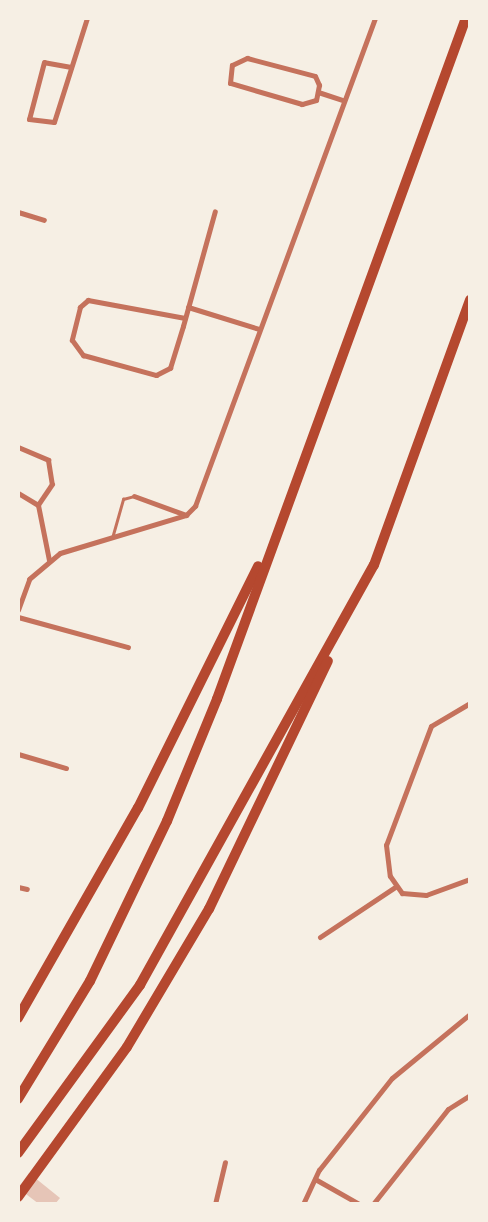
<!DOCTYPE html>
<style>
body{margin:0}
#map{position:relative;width:488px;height:1222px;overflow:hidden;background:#f6efe4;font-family:Jost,sans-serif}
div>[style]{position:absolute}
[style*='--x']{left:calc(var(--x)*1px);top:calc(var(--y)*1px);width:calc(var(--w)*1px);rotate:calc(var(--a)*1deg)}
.building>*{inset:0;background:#e6c5b7}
.service>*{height:3px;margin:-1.5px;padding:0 1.5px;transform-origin:1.5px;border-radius:1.5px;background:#c5725c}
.minor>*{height:5px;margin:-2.5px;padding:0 2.5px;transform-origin:2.5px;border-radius:2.5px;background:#c5725c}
.motorway>*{height:10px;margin:-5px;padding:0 5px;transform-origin:5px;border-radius:5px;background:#b5482f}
span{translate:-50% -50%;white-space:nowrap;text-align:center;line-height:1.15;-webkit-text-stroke:5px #f6efe4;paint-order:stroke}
.frame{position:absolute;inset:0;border:20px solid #f6efe4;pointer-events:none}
</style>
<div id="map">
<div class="building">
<i style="clip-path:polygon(29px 1173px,60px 1198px,55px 1204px,39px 1204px,18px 1188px)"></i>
</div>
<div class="service">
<i style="--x:112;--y:538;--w:41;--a:-74.2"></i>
<i style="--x:123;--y:499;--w:11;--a:-15"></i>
</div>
<div class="minor">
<i style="--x:247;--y:58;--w:70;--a:14.8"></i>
<i style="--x:315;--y:76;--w:10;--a:66"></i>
<i style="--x:319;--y:85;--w:15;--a:101"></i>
<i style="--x:316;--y:100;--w:15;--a:164"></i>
<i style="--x:302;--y:104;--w:75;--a:-163.7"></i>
<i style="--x:230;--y:83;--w:18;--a:-84"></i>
<i style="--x:232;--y:65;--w:17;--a:-25"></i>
<i style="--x:71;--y:67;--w:27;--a:-170"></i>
<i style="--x:44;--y:62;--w:59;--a:104.7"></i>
<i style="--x:29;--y:119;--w:25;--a:7"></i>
<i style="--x:54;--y:122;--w:109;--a:-72.4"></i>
<i style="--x:318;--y:92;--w:26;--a:18"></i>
<i style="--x:18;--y:212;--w:27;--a:17"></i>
<i style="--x:188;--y:307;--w:74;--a:17.2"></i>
<i style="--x:185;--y:318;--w:99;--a:-169.5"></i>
<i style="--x:88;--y:300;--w:11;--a:139"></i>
<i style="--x:80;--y:307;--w:34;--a:104"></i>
<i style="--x:72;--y:340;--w:19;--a:54"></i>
<i style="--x:83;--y:355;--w:76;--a:15.3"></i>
<i style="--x:156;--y:375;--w:16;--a:-27"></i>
<i style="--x:170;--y:368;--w:44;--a:-72.8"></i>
<i style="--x:183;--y:326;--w:119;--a:-74.5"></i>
<i style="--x:18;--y:447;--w:33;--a:23"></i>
<i style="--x:48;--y:460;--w:24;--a:81"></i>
<i style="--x:52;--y:484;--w:25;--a:124"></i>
<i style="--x:38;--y:505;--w:23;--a:-149"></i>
<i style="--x:134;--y:496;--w:55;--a:20.1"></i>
<i style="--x:38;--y:505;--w:56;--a:78.7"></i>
<i style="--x:18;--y:610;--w:33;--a:-70"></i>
<i style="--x:29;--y:579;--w:40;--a:-40"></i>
<i style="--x:60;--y:553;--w:132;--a:-16.8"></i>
<i style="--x:186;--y:515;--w:13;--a:-45"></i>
<i style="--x:195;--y:506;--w:520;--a:-69.75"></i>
<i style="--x:18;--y:617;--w:114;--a:15.3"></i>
<i style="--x:470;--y:703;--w:45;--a:149.5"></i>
<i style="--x:431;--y:726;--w:127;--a:110.7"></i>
<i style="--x:386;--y:845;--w:31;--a:83"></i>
<i style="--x:390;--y:876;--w:21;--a:55"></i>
<i style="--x:402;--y:893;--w:24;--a:5"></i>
<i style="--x:426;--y:895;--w:47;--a:-20"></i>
<i style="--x:18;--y:754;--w:50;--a:16.3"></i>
<i style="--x:18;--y:887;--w:9;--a:13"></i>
<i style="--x:320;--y:937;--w:90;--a:-33.7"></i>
<i style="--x:315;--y:1179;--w:51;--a:29.6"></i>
<i style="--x:215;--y:1204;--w:43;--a:-76.6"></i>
<i style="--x:303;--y:1204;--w:38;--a:-65"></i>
<i style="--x:319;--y:1170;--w:117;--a:-51.6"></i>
<i style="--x:392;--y:1078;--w:101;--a:-39.4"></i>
<i style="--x:373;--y:1204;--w:121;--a:-51.7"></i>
<i style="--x:448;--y:1109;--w:26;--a:-32"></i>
</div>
<div class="motorway">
<i style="--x:18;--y:1018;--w:242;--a:-60.3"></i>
<i style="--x:138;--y:808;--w:270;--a:-63.6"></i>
<i style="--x:18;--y:1099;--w:138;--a:-58.6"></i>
<i style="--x:90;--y:981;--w:178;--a:-64.3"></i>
<i style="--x:167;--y:821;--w:132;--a:-67.7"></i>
<i style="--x:217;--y:699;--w:725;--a:-69.92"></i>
<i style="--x:18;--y:1153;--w:208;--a:-54"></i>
<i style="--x:140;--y:985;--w:481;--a:-60.9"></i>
<i style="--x:374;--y:565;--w:282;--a:-70.1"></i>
<i style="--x:18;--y:1197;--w:185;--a:-54"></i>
<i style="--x:127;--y:1047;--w:161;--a:-59.3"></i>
<i style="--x:209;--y:909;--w:275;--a:-64.4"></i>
</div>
<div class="frame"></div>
</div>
